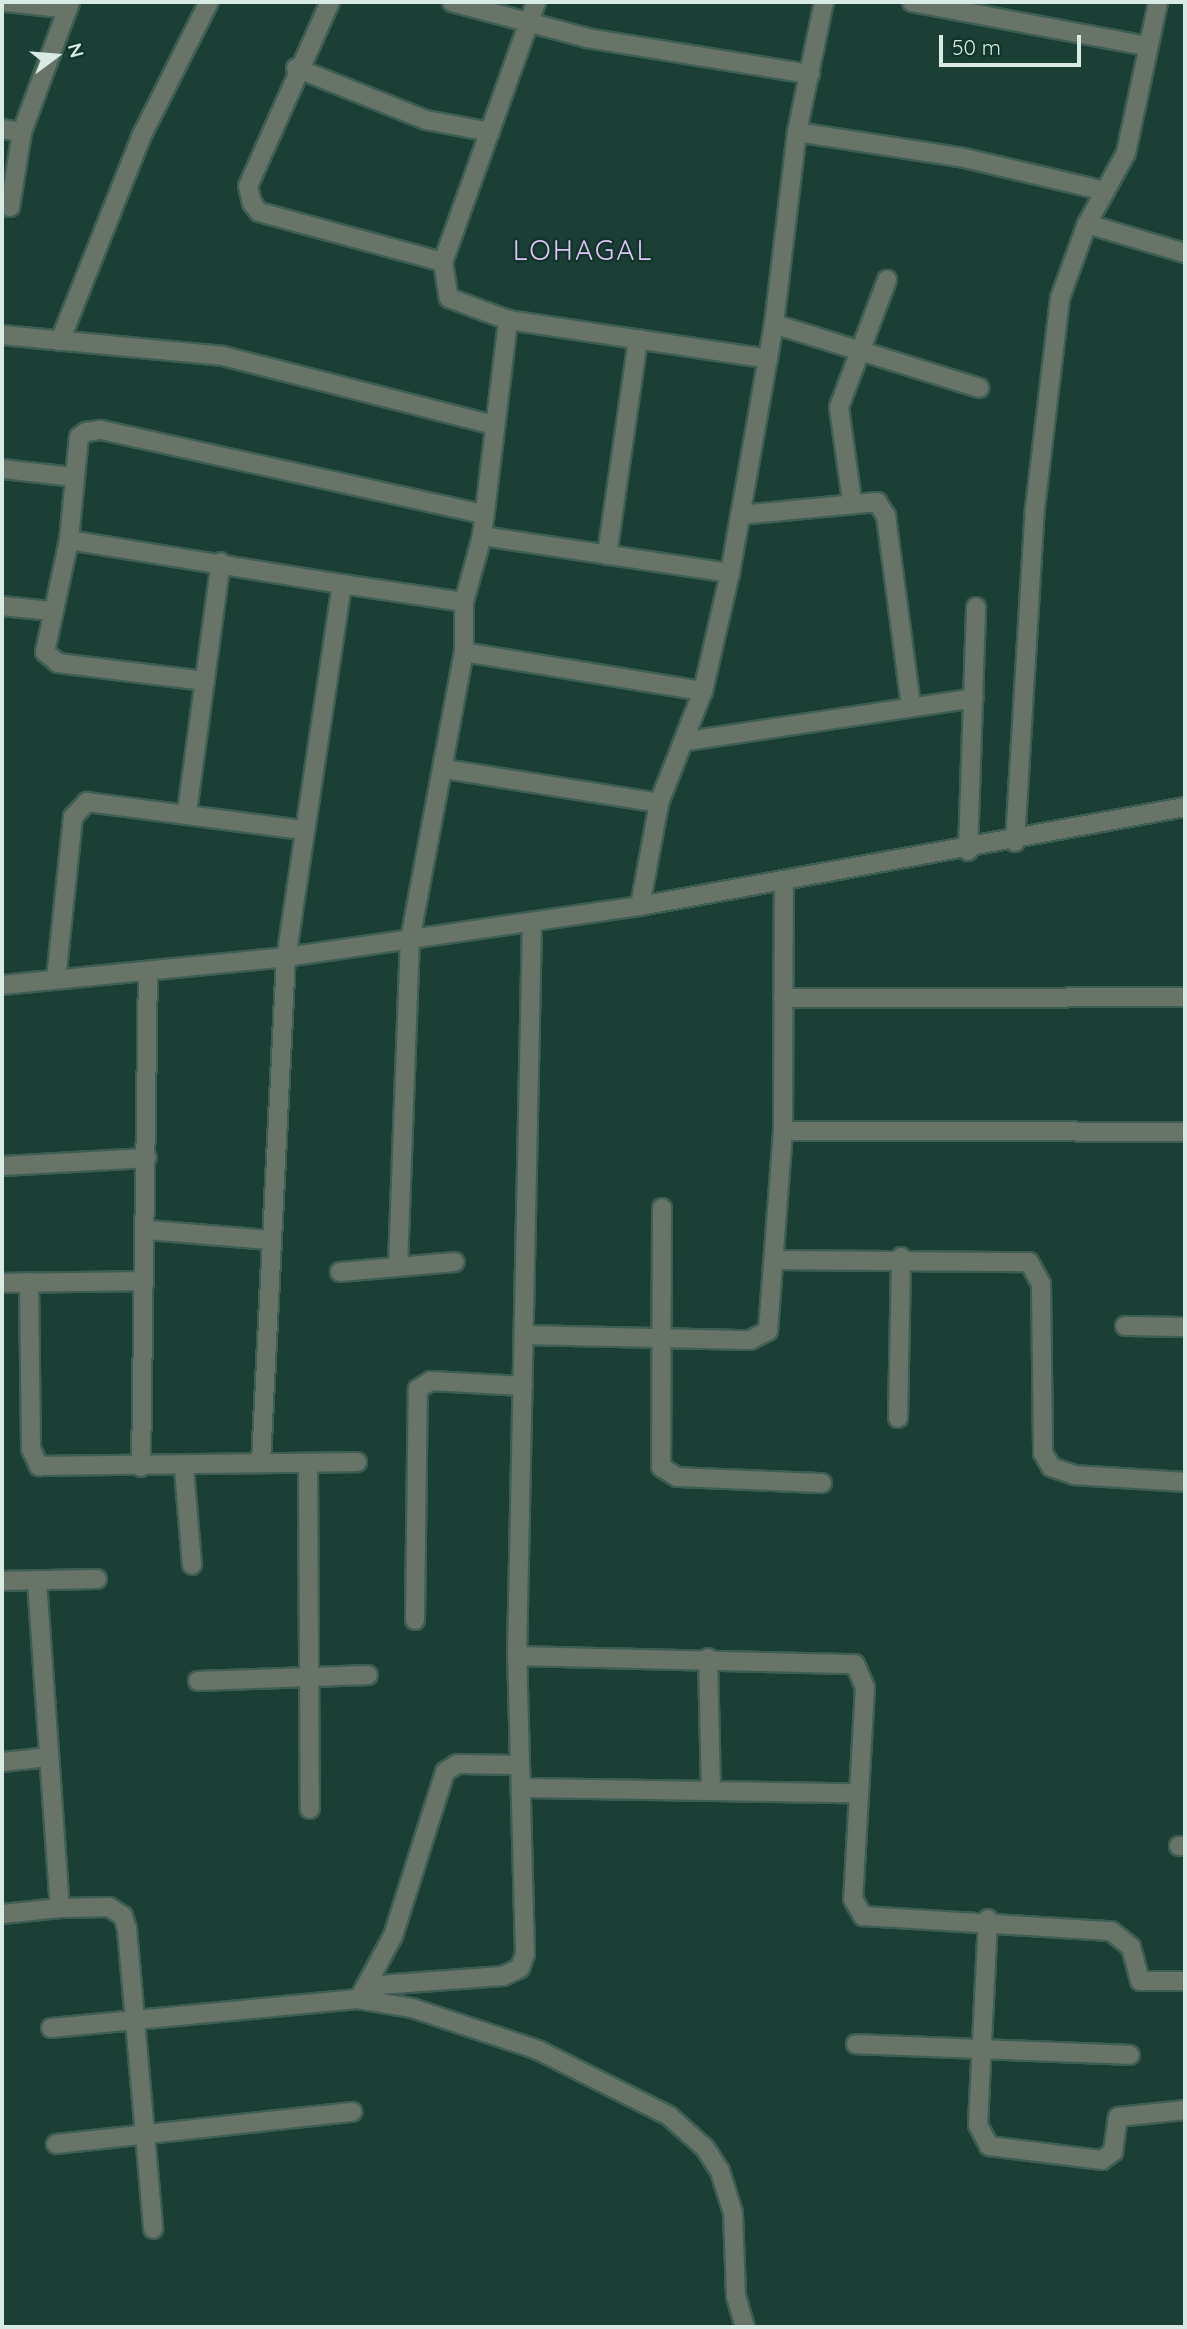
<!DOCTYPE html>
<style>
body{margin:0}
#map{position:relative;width:1187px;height:2329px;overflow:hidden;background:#1c3f35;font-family:Quicksand,sans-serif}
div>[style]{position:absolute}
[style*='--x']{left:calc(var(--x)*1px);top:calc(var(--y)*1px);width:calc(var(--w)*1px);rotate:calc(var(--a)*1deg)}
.roads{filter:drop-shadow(2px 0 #3e5e54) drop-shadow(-2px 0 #3e5e54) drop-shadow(0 2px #3e5e54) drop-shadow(0 -2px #3e5e54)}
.minor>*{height:18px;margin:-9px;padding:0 9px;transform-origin:9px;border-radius:9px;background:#697469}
span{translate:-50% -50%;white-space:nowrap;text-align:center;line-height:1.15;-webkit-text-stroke:5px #11352b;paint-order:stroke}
.quarter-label{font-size:28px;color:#dfc3f9;letter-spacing:2px}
.frame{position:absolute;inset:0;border:4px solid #d7eae4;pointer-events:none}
.north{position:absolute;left:21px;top:21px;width:70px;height:70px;-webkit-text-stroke:5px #11352b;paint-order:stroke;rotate:74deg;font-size:19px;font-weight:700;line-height:28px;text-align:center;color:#d7eae4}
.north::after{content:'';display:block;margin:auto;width:24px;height:32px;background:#d7eae4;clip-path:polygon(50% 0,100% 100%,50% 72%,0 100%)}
.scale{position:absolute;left:939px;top:35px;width:142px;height:32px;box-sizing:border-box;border:4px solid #d7eae4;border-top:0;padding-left:9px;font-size:21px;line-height:24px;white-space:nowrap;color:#d7eae4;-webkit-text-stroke:5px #11352b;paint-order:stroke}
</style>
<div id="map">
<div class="roads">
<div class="minor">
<i style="--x:6;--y:2;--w:62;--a:6.4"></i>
<i style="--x:330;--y:2;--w:201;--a:114"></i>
<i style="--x:248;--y:186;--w:17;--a:77"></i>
<i style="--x:252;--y:203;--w:11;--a:52"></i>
<i style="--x:259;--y:212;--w:191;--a:15.2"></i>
<i style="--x:443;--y:262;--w:36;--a:81"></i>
<i style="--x:449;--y:298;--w:63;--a:20.4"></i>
<i style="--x:452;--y:2;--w:140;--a:14.9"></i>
<i style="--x:587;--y:38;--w:226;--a:9.2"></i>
<i style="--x:912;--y:2;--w:240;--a:10.6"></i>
<i style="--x:296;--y:68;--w:140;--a:21.8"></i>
<i style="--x:426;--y:120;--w:65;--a:10.6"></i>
<i style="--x:2;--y:129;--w:20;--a:9"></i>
<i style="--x:797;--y:132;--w:169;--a:8.8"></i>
<i style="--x:964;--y:158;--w:145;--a:13.2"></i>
<i style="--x:10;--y:207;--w:76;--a:-80.9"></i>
<i style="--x:22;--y:132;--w:139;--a:-69.7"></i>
<i style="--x:1087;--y:224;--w:102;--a:16.5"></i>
<i style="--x:443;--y:262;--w:276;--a:-70.3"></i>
<i style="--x:774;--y:324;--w:215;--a:17.3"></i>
<i style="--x:2;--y:335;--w:222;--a:5.4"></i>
<i style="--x:223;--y:356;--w:280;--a:14.3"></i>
<i style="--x:60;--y:341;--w:219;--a:-68.3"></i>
<i style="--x:141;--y:137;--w:151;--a:-63.3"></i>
<i style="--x:2;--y:469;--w:71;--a:6.4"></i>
<i style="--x:852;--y:501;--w:95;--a:-97.9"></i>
<i style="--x:839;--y:407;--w:136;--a:-69.3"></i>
<i style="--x:740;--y:515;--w:138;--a:-5.4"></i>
<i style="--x:877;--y:502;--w:17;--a:57"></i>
<i style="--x:886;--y:516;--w:192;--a:82.5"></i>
<i style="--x:482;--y:536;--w:251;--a:8.5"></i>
<i style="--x:69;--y:540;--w:277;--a:9.2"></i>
<i style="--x:342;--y:584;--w:377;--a:98.5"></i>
<i style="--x:286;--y:957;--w:506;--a:92.83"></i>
<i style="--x:607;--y:555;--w:218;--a:-81.8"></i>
<i style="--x:342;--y:584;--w:123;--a:8.4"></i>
<i style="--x:2;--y:606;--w:49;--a:5.8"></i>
<i style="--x:464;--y:652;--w:242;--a:9.3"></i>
<i style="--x:205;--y:681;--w:148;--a:-173"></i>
<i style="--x:58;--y:663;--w:17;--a:-140"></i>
<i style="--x:45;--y:652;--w:115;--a:-77.9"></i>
<i style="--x:69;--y:540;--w:103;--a:-84.5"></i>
<i style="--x:79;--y:437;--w:9;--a:-36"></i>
<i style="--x:86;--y:432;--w:15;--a:-8"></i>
<i style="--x:101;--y:430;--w:390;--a:12.4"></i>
<i style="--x:687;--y:741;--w:290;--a:-8.5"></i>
<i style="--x:445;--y:769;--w:217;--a:9"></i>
<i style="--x:187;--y:812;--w:252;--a:-82.3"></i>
<i style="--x:1015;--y:842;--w:335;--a:-86.6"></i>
<i style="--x:1035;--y:508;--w:211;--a:-83.2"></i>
<i style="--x:1060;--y:298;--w:79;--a:-70"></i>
<i style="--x:1087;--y:224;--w:81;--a:-61.2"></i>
<i style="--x:1126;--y:153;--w:154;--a:-78"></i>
<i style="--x:968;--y:851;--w:244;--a:-88.1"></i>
<i style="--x:640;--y:906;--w:105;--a:-79.5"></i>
<i style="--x:659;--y:803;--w:120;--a:-68.6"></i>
<i style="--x:703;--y:691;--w:121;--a:-77.1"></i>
<i style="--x:730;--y:573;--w:253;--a:-80"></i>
<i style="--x:774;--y:324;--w:193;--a:-83.2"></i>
<i style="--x:797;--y:132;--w:133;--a:-78.3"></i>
<i style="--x:56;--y:979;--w:163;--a:-84"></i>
<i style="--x:73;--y:817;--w:21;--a:-47"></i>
<i style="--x:87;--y:802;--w:218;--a:7.4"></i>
<i style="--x:2;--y:985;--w:285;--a:-5.6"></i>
<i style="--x:286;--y:957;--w:358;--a:-8.2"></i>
<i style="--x:640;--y:906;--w:554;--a:-10.3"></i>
<i style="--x:783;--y:998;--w:402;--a:-0.1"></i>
<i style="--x:783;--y:1131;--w:402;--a:0.1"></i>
<i style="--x:2;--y:1166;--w:145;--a:-3.2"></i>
<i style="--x:662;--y:1208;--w:259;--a:90.2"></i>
<i style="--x:661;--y:1467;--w:19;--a:32"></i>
<i style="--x:677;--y:1477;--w:145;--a:2.4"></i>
<i style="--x:148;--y:1230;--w:122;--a:4.7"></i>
<i style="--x:776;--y:1260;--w:253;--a:0.5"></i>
<i style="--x:1029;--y:1262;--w:25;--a:61"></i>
<i style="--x:1041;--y:1284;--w:169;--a:89.3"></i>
<i style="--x:1043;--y:1453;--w:16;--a:60"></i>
<i style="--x:1051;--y:1467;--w:24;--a:19"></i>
<i style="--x:1074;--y:1475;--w:111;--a:3.6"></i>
<i style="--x:398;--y:1265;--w:325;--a:-87.9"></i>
<i style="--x:410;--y:940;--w:293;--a:-79.4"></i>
<i style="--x:464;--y:652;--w:50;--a:-90"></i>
<i style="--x:464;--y:602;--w:68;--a:-74.7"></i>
<i style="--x:482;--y:536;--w:218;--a:-83.1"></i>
<i style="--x:508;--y:320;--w:263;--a:8.5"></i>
<i style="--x:340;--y:1272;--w:115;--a:-5"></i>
<i style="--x:29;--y:1282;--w:167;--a:89.3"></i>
<i style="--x:31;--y:1449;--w:19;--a:65"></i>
<i style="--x:39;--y:1466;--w:318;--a:-0.7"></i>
<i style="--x:2;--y:1283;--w:141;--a:-0.8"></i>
<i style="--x:1125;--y:1326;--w:60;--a:1"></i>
<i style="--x:524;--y:1335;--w:226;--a:1.3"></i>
<i style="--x:750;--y:1340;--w:20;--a:-27"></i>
<i style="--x:768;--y:1331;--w:201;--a:-85.7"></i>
<i style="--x:783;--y:1131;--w:249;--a:-89.8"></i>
<i style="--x:898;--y:1418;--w:161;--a:-88.9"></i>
<i style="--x:308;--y:1466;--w:343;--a:89.7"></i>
<i style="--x:141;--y:1467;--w:496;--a:-89.2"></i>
<i style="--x:184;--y:1469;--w:96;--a:85.2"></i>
<i style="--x:2;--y:1581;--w:95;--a:-1.2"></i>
<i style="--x:37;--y:1581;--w:328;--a:86"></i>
<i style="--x:60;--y:1908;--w:49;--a:-1.2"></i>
<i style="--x:109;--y:1907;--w:17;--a:33"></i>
<i style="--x:123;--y:1916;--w:14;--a:73"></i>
<i style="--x:127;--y:1929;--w:301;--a:85"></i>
<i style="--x:415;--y:1620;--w:231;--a:-89.3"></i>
<i style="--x:418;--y:1389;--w:15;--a:-32"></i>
<i style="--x:431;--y:1381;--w:92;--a:3.1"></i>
<i style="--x:517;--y:1656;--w:338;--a:1.4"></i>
<i style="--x:855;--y:1664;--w:25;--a:67"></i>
<i style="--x:865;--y:1687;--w:212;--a:93.2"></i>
<i style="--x:853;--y:1899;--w:20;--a:60"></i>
<i style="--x:863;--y:1916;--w:248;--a:3.5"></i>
<i style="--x:1111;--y:1931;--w:26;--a:39"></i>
<i style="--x:1131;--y:1947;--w:35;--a:75"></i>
<i style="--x:1140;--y:1981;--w:45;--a:0"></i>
<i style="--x:708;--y:1658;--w:130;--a:88.7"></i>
<i style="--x:198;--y:1681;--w:170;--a:-2"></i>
<i style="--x:2;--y:1762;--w:47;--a:-6.1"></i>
<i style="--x:521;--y:1788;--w:334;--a:0.9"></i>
<i style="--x:1179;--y:1846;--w:6;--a:0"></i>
<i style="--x:2;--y:1914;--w:58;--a:-5.9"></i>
<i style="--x:988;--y:1919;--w:206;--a:92.8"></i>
<i style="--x:978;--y:2125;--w:24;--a:62"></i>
<i style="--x:989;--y:2146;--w:114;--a:7.1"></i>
<i style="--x:1102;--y:2160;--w:14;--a:-36"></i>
<i style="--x:1113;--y:2152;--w:35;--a:-82"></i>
<i style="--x:1118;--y:2117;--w:67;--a:-6"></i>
<i style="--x:366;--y:1986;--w:137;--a:-4.2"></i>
<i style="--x:503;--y:1976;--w:19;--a:-25"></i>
<i style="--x:520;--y:1968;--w:15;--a:-70"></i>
<i style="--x:525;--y:1954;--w:298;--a:-91.5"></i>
<i style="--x:517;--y:1656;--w:734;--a:-88.83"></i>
<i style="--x:362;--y:1993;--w:65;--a:-61.5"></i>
<i style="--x:393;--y:1936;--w:172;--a:-72.4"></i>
<i style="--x:445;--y:1772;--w:14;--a:-34"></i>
<i style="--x:457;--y:1764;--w:63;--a:0.9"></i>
<i style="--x:51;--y:2028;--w:308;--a:-5.4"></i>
<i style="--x:358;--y:1999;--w:55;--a:9.5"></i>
<i style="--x:412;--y:2008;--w:133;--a:18.4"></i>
<i style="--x:538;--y:2050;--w:147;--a:26.7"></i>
<i style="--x:669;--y:2116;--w:48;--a:41.6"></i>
<i style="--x:705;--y:2148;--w:27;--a:57"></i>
<i style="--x:720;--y:2171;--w:44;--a:72.8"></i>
<i style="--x:733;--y:2213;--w:83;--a:87.9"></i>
<i style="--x:736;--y:2296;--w:32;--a:74"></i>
<i style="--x:856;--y:2044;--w:274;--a:2.3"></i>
<i style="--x:56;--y:2144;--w:298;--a:-6.2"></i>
</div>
</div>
<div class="quarter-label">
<span style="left:583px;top:250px">LOHAGAL</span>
</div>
<div class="frame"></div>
<div class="north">N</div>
<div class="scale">50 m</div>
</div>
